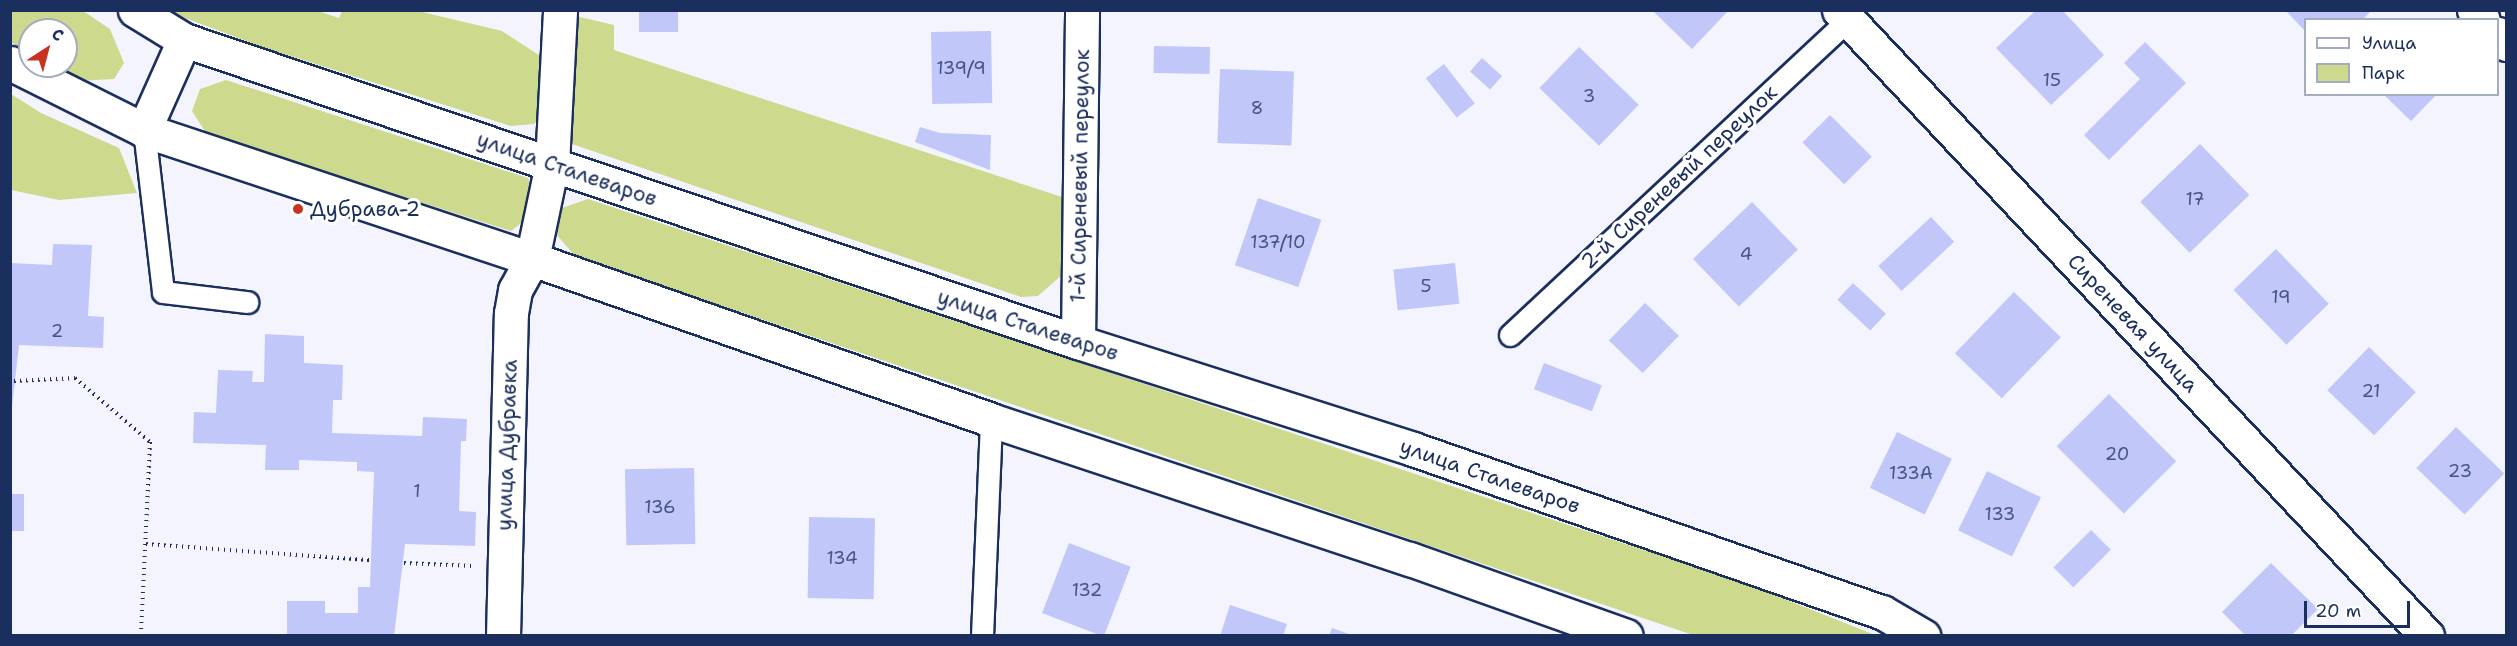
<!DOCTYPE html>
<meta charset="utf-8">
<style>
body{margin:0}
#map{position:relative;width:2517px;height:646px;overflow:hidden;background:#f3f4fe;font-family:"Shantell Sans",sans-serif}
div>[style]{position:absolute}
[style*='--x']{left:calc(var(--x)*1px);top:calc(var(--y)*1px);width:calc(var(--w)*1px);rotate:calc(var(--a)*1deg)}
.green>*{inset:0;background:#cdd98d}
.building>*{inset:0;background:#c1c7f9;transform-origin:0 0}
.path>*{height:4px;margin-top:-2px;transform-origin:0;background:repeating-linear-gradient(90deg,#1b2f5e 0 1.5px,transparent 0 6px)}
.roads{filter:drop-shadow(2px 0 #1b2f5e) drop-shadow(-2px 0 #1b2f5e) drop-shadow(0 2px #1b2f5e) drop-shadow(0 -2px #1b2f5e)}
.lane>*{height:21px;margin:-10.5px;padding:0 10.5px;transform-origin:10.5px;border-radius:10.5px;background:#fff}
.street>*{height:33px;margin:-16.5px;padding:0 16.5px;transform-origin:16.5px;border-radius:16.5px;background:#fff}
.secondary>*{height:33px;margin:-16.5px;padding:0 16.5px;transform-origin:16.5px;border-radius:16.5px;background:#fff}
.dots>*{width:16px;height:16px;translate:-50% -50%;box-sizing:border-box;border:3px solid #fff;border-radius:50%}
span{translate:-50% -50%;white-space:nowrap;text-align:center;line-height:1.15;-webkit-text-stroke:6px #fff;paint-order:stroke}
.number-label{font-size:18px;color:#445585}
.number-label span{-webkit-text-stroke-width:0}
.street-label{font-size:21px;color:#1b2f5e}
.poi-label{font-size:21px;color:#1b2f5e}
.left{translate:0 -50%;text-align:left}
.frame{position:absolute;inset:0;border:12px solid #1b2f5e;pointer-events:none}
.legend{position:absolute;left:2304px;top:18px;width:195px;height:78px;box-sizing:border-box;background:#fff;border:2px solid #a4acbf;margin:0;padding:8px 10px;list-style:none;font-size:18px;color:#1b2f5e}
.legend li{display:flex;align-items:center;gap:12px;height:30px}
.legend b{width:30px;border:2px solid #a4acbf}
.north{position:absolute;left:18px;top:18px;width:60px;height:60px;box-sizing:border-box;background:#fff;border:2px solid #a4acbf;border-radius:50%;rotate:36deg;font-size:16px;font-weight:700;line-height:24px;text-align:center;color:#1b2f5e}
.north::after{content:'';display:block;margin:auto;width:21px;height:27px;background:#c8321e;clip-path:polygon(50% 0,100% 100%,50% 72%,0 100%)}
.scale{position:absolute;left:2304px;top:601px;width:106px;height:27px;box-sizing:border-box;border:3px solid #1b2f5e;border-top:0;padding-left:8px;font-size:18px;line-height:21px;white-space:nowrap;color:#1b2f5e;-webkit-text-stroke:4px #fff;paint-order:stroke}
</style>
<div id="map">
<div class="green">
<i style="clip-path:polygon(315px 10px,339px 18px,342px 11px,418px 11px,502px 31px,545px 59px,542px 116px,534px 124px,511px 126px,259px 46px,167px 11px)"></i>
<i style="clip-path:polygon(11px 11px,83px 11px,110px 29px,124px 63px,114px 79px,77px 81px,51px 66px,66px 66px,66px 30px,30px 30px,30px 54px,11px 42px)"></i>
<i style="clip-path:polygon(571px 15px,614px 25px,614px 50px,1065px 198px,1063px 274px,1038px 296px,1021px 297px,572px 144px,567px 130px)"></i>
<i style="clip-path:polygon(226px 80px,528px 178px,535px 197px,526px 219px,511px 231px,206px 133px,192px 111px,200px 89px)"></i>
<i style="clip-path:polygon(11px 94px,41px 113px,119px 148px,137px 193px,59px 200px,11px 190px)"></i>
<i style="clip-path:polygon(588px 199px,1749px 585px,1875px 635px,1693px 635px,575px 256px,556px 234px,562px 208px)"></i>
</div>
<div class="building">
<i style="left:639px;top:10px;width:39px;height:22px"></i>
<i style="clip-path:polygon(1652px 10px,1729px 10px,1692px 49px)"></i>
<i style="clip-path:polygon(2036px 10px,2062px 10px,2104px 55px,2051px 105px,1996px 48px)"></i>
<i style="clip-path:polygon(2285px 10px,2372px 10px,2362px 20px,2306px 20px,2306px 32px)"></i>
<i style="left:991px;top:31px;width:72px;height:60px;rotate:89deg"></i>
<i style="clip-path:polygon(2145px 42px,2186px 83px,2109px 160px,2084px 135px,2140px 79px,2124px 63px)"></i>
<i style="left:1154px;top:46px;width:56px;height:27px;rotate:1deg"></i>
<i style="left:1579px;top:47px;width:83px;height:57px;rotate:44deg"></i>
<i style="left:1482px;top:58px;width:27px;height:18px;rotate:42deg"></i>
<i style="left:1444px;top:64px;width:50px;height:23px;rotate:52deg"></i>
<i style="left:1220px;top:69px;width:74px;height:74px;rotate:2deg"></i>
<i style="clip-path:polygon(2383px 94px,2437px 94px,2411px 121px)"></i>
<i style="left:1830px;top:115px;width:59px;height:39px;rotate:45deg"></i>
<i style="clip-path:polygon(920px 127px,940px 133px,991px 135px,990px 170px,915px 142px)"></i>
<i style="left:2200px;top:144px;width:71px;height:83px;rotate:46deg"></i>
<i style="left:1258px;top:198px;width:67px;height:71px;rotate:19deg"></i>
<i style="left:1752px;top:202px;width:66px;height:82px;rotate:46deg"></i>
<i style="left:1931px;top:217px;width:34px;height:72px;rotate:47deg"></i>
<i style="clip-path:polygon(53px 244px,92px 245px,88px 316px,104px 317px,103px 348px,19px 345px,10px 425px,10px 263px,52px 265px)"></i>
<i style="left:2276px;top:249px;width:76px;height:59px;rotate:46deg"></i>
<i style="left:1455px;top:263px;width:41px;height:62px;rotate:84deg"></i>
<i style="left:1853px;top:283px;width:45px;height:23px;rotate:43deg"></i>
<i style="left:2014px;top:292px;width:65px;height:85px;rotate:44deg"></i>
<i style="left:1645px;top:303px;width:47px;height:52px;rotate:44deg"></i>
<i style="clip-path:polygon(265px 334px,304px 336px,304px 363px,343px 365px,342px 400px,333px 400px,332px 433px,422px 436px,423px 417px,467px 419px,466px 441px,461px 441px,459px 511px,476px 512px,475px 546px,405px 544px,394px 636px,287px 636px,287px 601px,325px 601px,325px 613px,358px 613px,358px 587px,370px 587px,374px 472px,357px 471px,357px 462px,299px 460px,299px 470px,265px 470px,266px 445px,193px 443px,194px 412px,216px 413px,218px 370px,253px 371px,252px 382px,264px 382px)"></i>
<i style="left:2369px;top:347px;width:65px;height:60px;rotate:44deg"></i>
<i style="left:1544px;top:363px;width:62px;height:28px;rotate:21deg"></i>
<i style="left:2109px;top:394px;width:95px;height:74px;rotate:45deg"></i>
<i style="left:2456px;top:427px;width:67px;height:57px;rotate:44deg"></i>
<i style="left:1897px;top:432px;width:61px;height:62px;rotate:26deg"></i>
<i style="left:694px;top:468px;width:76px;height:69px;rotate:89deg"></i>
<i style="left:1987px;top:471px;width:60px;height:66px;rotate:26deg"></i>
<i style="left:10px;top:494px;width:14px;height:37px"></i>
<i style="left:809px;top:517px;width:66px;height:81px;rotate:1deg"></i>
<i style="left:2091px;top:530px;width:28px;height:53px;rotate:45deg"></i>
<i style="left:1069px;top:543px;width:66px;height:75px;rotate:21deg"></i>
<i style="clip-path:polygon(2271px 563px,2318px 609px,2291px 636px,2246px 636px,2222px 612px)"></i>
<i style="clip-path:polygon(1230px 605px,1287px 624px,1283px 636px,1220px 636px)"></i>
<i style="clip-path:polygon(1332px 628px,1352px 635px,1352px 636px,1329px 636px)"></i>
</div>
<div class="path">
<i style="--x:14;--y:381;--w:61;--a:-2.8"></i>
<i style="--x:75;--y:378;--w:99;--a:40.5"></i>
<i style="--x:150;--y:442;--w:194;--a:92.7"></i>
<i style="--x:146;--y:544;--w:226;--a:4.1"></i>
<i style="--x:404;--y:563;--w:68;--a:2.5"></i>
</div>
<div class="roads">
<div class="lane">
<i style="--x:144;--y:130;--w:163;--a:83.3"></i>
<i style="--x:163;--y:292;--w:85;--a:6.8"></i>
<i style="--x:1510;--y:335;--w:462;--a:-43"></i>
<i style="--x:982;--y:636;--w:216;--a:-87.6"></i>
</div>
<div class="street">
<i style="--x:1839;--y:10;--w:859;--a:46.79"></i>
<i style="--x:2474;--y:10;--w:13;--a:48"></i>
<i style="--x:2498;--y:34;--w:13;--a:51"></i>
<i style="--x:552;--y:164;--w:154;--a:-87"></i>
<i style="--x:1078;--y:342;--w:332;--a:-89.3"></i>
<i style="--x:503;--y:636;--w:323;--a:-88.6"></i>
<i style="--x:511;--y:313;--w:23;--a:-80"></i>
<i style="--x:515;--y:290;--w:35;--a:-61"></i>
</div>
<div class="secondary">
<i style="--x:135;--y:10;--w:57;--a:31.5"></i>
<i style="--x:184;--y:40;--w:944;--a:18.67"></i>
<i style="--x:1078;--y:342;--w:352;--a:17.7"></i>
<i style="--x:1413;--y:449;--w:497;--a:19.2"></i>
<i style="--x:1882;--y:612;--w:48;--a:30.3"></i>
<i style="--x:10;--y:63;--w:150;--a:26.6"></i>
<i style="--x:144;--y:130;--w:409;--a:18.4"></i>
<i style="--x:532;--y:259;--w:486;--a:19.3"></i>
<i style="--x:991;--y:420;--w:441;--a:18.4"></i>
<i style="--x:1410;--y:559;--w:229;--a:19.6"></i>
<i style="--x:144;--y:130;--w:98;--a:-66"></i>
<i style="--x:532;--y:259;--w:97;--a:-78.1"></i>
</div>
</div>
<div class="dots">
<i style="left:298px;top:209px;background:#c8321e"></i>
</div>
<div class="number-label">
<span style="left:961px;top:68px">139/9</span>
<span style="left:2052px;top:80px">15</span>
<span style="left:1589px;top:96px">3</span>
<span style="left:1257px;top:108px">8</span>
<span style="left:2195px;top:199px">17</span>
<span style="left:1278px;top:242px">137/10</span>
<span style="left:1746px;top:254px">4</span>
<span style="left:1426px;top:286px">5</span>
<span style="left:2281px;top:297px">19</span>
<span style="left:57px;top:331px">2</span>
<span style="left:2371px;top:391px">21</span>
<span style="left:2117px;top:454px">20</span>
<span style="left:2460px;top:471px">23</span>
<span style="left:1911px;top:473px">133А</span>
<span style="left:417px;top:491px">1</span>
<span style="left:660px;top:507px">136</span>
<span style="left:2000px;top:514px">133</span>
<span style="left:842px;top:558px">134</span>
<span style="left:1087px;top:590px">132</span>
</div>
<div class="street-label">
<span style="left:567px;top:169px;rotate:19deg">улица Сталеваров</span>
<span style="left:1080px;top:176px;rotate:-89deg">1-й Сиреневый переулок</span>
<span style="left:1679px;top:177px;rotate:-43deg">2-й Сиреневый переулок</span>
<span style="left:2133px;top:323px;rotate:47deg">Сиреневая улица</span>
<span style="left:1028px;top:325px;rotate:18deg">улица Сталеваров</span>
<span style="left:507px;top:445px;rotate:-88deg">улица Дубравка</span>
<span style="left:1490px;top:476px;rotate:19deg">улица Сталеваров</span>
</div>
<div class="poi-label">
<span class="left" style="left:310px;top:209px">Дубрава-2</span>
</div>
<div class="frame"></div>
<ul class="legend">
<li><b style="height:8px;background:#fff"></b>Улица</li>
<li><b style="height:16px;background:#cdd98d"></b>Парк</li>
</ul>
<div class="north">С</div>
<div class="scale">20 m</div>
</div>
